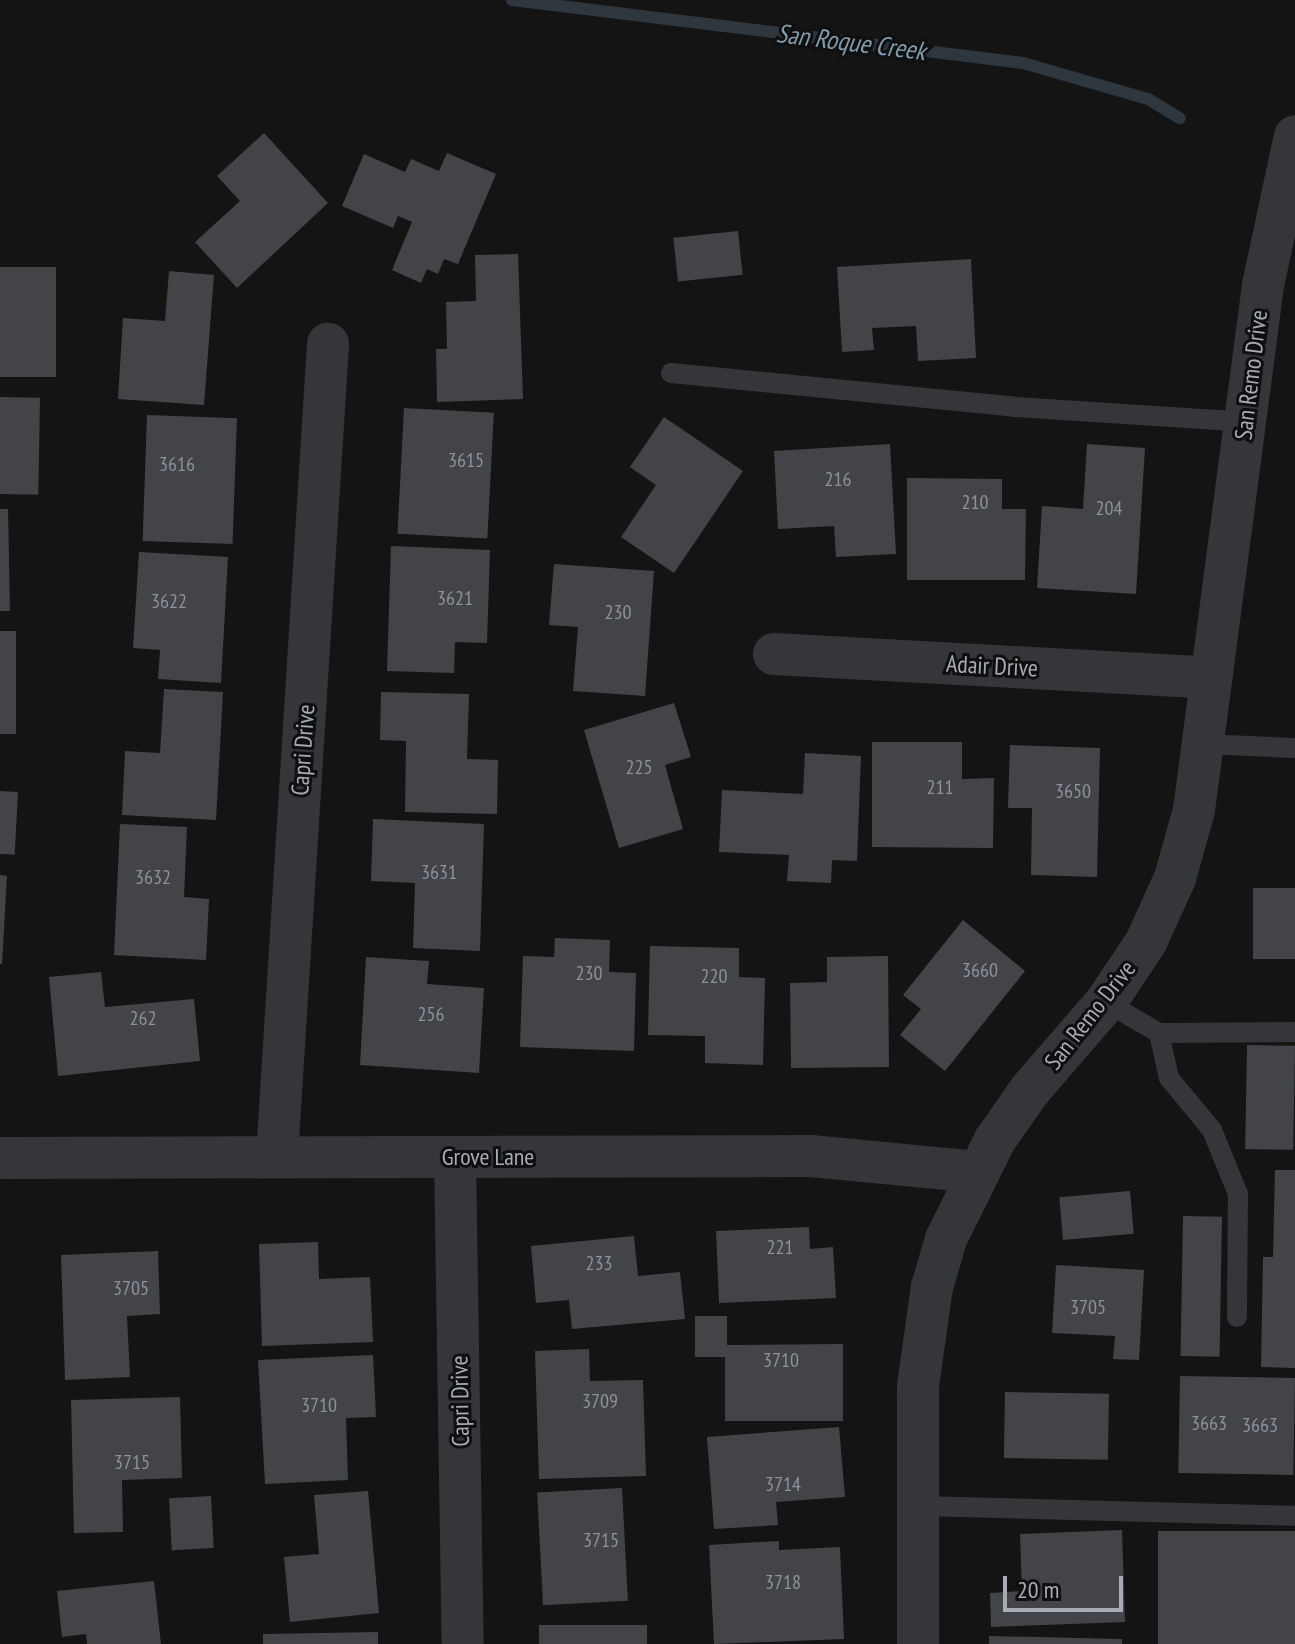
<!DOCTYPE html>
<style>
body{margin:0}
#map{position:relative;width:1295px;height:1644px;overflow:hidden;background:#141415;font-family:"PT Sans Narrow",sans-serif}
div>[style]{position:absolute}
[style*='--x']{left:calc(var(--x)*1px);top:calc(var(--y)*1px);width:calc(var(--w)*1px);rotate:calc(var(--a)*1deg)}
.stream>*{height:12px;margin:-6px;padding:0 6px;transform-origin:6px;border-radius:6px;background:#2e373d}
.building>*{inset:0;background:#434448;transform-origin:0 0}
.service>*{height:20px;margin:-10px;padding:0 10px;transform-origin:10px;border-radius:10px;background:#35363a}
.minor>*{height:42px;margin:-21px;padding:0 21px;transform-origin:21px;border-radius:21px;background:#35363a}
span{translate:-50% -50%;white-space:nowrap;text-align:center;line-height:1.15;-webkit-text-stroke:6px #0f0f10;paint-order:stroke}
.number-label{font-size:20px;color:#8e9299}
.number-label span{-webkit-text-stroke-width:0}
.street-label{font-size:24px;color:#a7acb4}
.water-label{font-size:26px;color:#819cac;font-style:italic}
.scale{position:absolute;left:1003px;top:1576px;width:120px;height:36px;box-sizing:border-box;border:4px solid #a7acb4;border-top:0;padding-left:10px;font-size:24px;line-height:28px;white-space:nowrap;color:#a7acb4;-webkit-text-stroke:6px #0f0f10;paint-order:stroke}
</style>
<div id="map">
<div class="stream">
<i style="--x:512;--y:0;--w:515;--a:7.03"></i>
<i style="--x:1023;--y:63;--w:130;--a:16.1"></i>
<i style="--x:1148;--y:99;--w:37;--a:31"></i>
</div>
<div class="building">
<i style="clip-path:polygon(264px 133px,328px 203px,237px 288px,195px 242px,240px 201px,217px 176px)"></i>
<i style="clip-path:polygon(447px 153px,496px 174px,458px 264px,444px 259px,438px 274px,427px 269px,421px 283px,392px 270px,412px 222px,398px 216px,393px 228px,342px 206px,364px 154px,405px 172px,411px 159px,439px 171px)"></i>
<i style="left:738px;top:231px;width:44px;height:65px;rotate:84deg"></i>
<i style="clip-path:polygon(518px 254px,523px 399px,437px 402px,436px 349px,447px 349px,446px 302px,476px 301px,475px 255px)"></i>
<i style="clip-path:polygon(971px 259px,976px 358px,918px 361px,916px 326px,872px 328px,874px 350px,842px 352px,837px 267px)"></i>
<i style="left:0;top:267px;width:56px;height:110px"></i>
<i style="clip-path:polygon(169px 271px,214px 275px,204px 405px,118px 399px,123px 318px,165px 321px)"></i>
<i style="left:0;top:397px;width:40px;height:97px;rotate:1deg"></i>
<i style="left:404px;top:408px;width:90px;height:126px;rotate:3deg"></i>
<i style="left:147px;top:415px;width:90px;height:126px;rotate:2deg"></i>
<i style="clip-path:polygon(664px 417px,743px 471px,674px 573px,621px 537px,656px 485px,630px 467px)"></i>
<i style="clip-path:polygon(890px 444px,896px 554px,836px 557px,834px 526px,778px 529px,774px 451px)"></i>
<i style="clip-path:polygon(1087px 444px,1145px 448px,1136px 594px,1037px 588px,1042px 506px,1083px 509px)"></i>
<i style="clip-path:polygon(907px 478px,1002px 479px,1002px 509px,1026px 509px,1025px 580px,907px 580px)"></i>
<i style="clip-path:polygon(0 509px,8px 509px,10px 611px,0 611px)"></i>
<i style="clip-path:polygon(391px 546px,490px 550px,487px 643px,455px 642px,454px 673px,387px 671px)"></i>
<i style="clip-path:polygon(139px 552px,228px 557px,221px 683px,158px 679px,160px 650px,133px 648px)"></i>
<i style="clip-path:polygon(554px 564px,654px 571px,645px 696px,573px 691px,578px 627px,549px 625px)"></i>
<i style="left:0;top:631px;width:16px;height:103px"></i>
<i style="clip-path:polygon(164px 689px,223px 692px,216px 820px,122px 815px,125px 751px,160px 753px)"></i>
<i style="clip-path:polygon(381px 692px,469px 694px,467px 759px,498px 760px,497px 814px,405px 812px,406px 741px,380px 740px)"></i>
<i style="clip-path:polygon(674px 703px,691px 757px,665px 765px,683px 829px,619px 848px,584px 730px)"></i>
<i style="clip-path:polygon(872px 742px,962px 742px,962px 779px,994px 778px,993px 848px,872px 847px)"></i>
<i style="clip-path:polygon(1010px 745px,1100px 748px,1097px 877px,1031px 875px,1032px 808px,1008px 808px)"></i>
<i style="clip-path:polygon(805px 753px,861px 756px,857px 861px,832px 860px,831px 883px,787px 881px,789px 855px,719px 852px,722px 790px,803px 794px)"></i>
<i style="left:0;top:791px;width:18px;height:63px;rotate:3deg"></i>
<i style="clip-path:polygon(373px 819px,484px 824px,480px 951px,413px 948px,415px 883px,371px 881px)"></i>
<i style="clip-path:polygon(120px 824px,187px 827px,184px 897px,209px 899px,206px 960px,114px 955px)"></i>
<i style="clip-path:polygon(0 875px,7px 876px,2px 964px,0 964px)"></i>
<i style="left:1253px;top:888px;width:42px;height:71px"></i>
<i style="clip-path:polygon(963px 920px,1025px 971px,945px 1071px,900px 1035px,921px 1009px,903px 995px)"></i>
<i style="clip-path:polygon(555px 938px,610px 940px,609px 972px,636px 973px,634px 1051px,520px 1047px,523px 956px,554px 957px)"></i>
<i style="clip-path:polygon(650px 946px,739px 948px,739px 977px,765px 978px,763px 1065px,705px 1063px,705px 1036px,648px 1035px)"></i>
<i style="clip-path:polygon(888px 956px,889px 1067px,791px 1068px,790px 983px,827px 982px,827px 957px)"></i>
<i style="clip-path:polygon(366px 957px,429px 961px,427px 984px,484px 988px,479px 1073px,360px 1065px)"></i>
<i style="clip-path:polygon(101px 972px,105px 1007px,194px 999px,200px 1061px,58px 1076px,49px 977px)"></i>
<i style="left:1247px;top:1045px;width:48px;height:104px;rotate:1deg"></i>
<i style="clip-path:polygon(1275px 1170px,1295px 1170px,1295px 1368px,1261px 1367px,1263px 1257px,1273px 1257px)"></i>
<i style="left:1130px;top:1191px;width:43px;height:71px;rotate:85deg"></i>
<i style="left:1183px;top:1216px;width:39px;height:140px;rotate:1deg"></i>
<i style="clip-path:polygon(809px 1227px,810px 1249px,833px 1247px,836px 1298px,719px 1303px,716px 1231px)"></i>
<i style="clip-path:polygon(634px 1236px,638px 1276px,680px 1272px,685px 1319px,572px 1329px,569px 1300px,536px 1303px,531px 1246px)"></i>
<i style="clip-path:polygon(318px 1242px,319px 1279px,370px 1277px,373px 1342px,262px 1346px,259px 1244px)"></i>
<i style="clip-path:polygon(158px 1251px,160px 1314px,127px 1316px,130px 1377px,65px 1380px,61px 1255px)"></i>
<i style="clip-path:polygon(1056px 1265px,1144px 1270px,1139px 1360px,1113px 1359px,1115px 1336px,1052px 1333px)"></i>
<i style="clip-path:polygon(695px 1316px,727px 1316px,727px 1345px,843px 1344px,843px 1421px,725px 1421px,725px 1357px,695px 1357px)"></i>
<i style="clip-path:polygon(589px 1349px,590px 1381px,643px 1380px,646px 1476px,539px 1479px,535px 1351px)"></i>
<i style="clip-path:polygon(373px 1355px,376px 1417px,346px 1418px,348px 1480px,265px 1484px,258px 1360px)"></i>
<i style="left:1180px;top:1376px;width:115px;height:97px;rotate:1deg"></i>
<i style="left:1005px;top:1392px;width:104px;height:66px;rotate:1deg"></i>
<i style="clip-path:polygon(180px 1397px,182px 1478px,122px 1480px,123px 1532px,74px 1533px,71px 1400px)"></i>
<i style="clip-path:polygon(839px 1427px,845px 1497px,776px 1502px,778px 1525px,714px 1529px,707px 1437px)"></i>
<i style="left:622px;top:1488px;width:113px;height:85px;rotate:87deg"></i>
<i style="clip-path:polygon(368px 1491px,379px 1613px,290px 1622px,284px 1557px,319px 1554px,314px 1495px)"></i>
<i style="left:211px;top:1496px;width:52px;height:42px;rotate:87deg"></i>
<i style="clip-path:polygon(1122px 1530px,1125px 1622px,991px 1627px,990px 1593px,1022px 1591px,1020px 1534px)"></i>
<i style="left:1158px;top:1531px;width:137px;height:113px"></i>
<i style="clip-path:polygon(779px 1541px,779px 1550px,840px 1547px,844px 1639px,714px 1644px,709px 1545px)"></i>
<i style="clip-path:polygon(154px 1581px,161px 1644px,87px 1644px,86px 1634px,62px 1637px,57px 1591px)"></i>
<i style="left:647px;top:1625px;width:19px;height:108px;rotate:90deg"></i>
<i style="clip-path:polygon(378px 1632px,378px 1644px,263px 1644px,263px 1634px)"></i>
<i style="clip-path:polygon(989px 1636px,1122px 1639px,1122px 1644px,989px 1644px)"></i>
</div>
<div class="service">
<i style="--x:671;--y:373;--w:346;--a:5.6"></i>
<i style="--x:1015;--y:407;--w:230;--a:3.7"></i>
<i style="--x:1203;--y:744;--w:92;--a:2.5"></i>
<i style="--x:1106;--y:1002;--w:61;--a:30.3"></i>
<i style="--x:1159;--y:1033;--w:136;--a:-0.4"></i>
<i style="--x:1159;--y:1033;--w:46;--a:77.5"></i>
<i style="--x:1169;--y:1078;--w:67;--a:50.4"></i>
<i style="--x:1212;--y:1130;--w:69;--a:67.9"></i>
<i style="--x:1238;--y:1194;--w:123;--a:90.5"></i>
<i style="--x:918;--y:1506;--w:377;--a:1.5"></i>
</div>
<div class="minor">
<i style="--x:774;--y:654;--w:438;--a:3.1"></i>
<i style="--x:277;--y:1157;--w:815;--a:-86.41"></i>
<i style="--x:455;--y:1157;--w:487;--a:89.1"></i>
<i style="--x:0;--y:1158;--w:811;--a:-0.14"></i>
<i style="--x:811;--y:1156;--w:166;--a:5.5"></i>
<i style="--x:918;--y:1644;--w:258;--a:-90"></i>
<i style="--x:918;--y:1386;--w:100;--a:-82"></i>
<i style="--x:932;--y:1287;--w:50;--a:-73.7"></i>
<i style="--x:946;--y:1239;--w:110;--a:-63.7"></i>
<i style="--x:995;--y:1140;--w:61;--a:-55"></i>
<i style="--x:1030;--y:1090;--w:116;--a:-49.2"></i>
<i style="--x:1106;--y:1002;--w:72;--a:-56.3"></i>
<i style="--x:1146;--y:942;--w:70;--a:-65.6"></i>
<i style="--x:1175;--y:878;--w:71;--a:-74.4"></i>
<i style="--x:1194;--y:810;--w:530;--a:-82.51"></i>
<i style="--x:1263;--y:285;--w:152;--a:-77.9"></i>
</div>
<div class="number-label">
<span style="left:466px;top:460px">3615</span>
<span style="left:177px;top:464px">3616</span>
<span style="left:838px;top:479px">216</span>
<span style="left:975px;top:502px">210</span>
<span style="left:1109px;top:508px">204</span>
<span style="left:455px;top:598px">3621</span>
<span style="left:169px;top:601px">3622</span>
<span style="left:618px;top:612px">230</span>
<span style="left:639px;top:767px">225</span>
<span style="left:940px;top:787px">211</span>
<span style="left:1073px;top:791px">3650</span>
<span style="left:439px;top:872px">3631</span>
<span style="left:153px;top:877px">3632</span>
<span style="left:980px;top:970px">3660</span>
<span style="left:589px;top:973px">230</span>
<span style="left:714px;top:976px">220</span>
<span style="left:431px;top:1014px">256</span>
<span style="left:143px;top:1018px">262</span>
<span style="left:780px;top:1247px">221</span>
<span style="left:599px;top:1263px">233</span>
<span style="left:131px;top:1288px">3705</span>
<span style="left:1088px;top:1307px">3705</span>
<span style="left:781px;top:1360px">3710</span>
<span style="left:600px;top:1401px">3709</span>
<span style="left:319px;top:1405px">3710</span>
<span style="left:1209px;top:1423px">3663</span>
<span style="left:1260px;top:1425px">3663</span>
<span style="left:132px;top:1462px">3715</span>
<span style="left:783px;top:1484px">3714</span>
<span style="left:601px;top:1540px">3715</span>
<span style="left:783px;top:1582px">3718</span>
</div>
<div class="street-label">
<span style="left:1251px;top:375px;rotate:-83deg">San Remo Drive</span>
<span style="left:992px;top:666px;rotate:3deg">Adair Drive</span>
<span style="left:303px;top:750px;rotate:-86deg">Capri Drive</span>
<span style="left:1090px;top:1015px;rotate:-52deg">San Remo Drive</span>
<span style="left:488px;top:1157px">Grove Lane</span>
<span style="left:460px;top:1401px;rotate:-91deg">Capri Drive</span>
</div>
<div class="water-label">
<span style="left:851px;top:42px;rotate:7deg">San Roque Creek</span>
</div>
<div class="scale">20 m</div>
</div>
